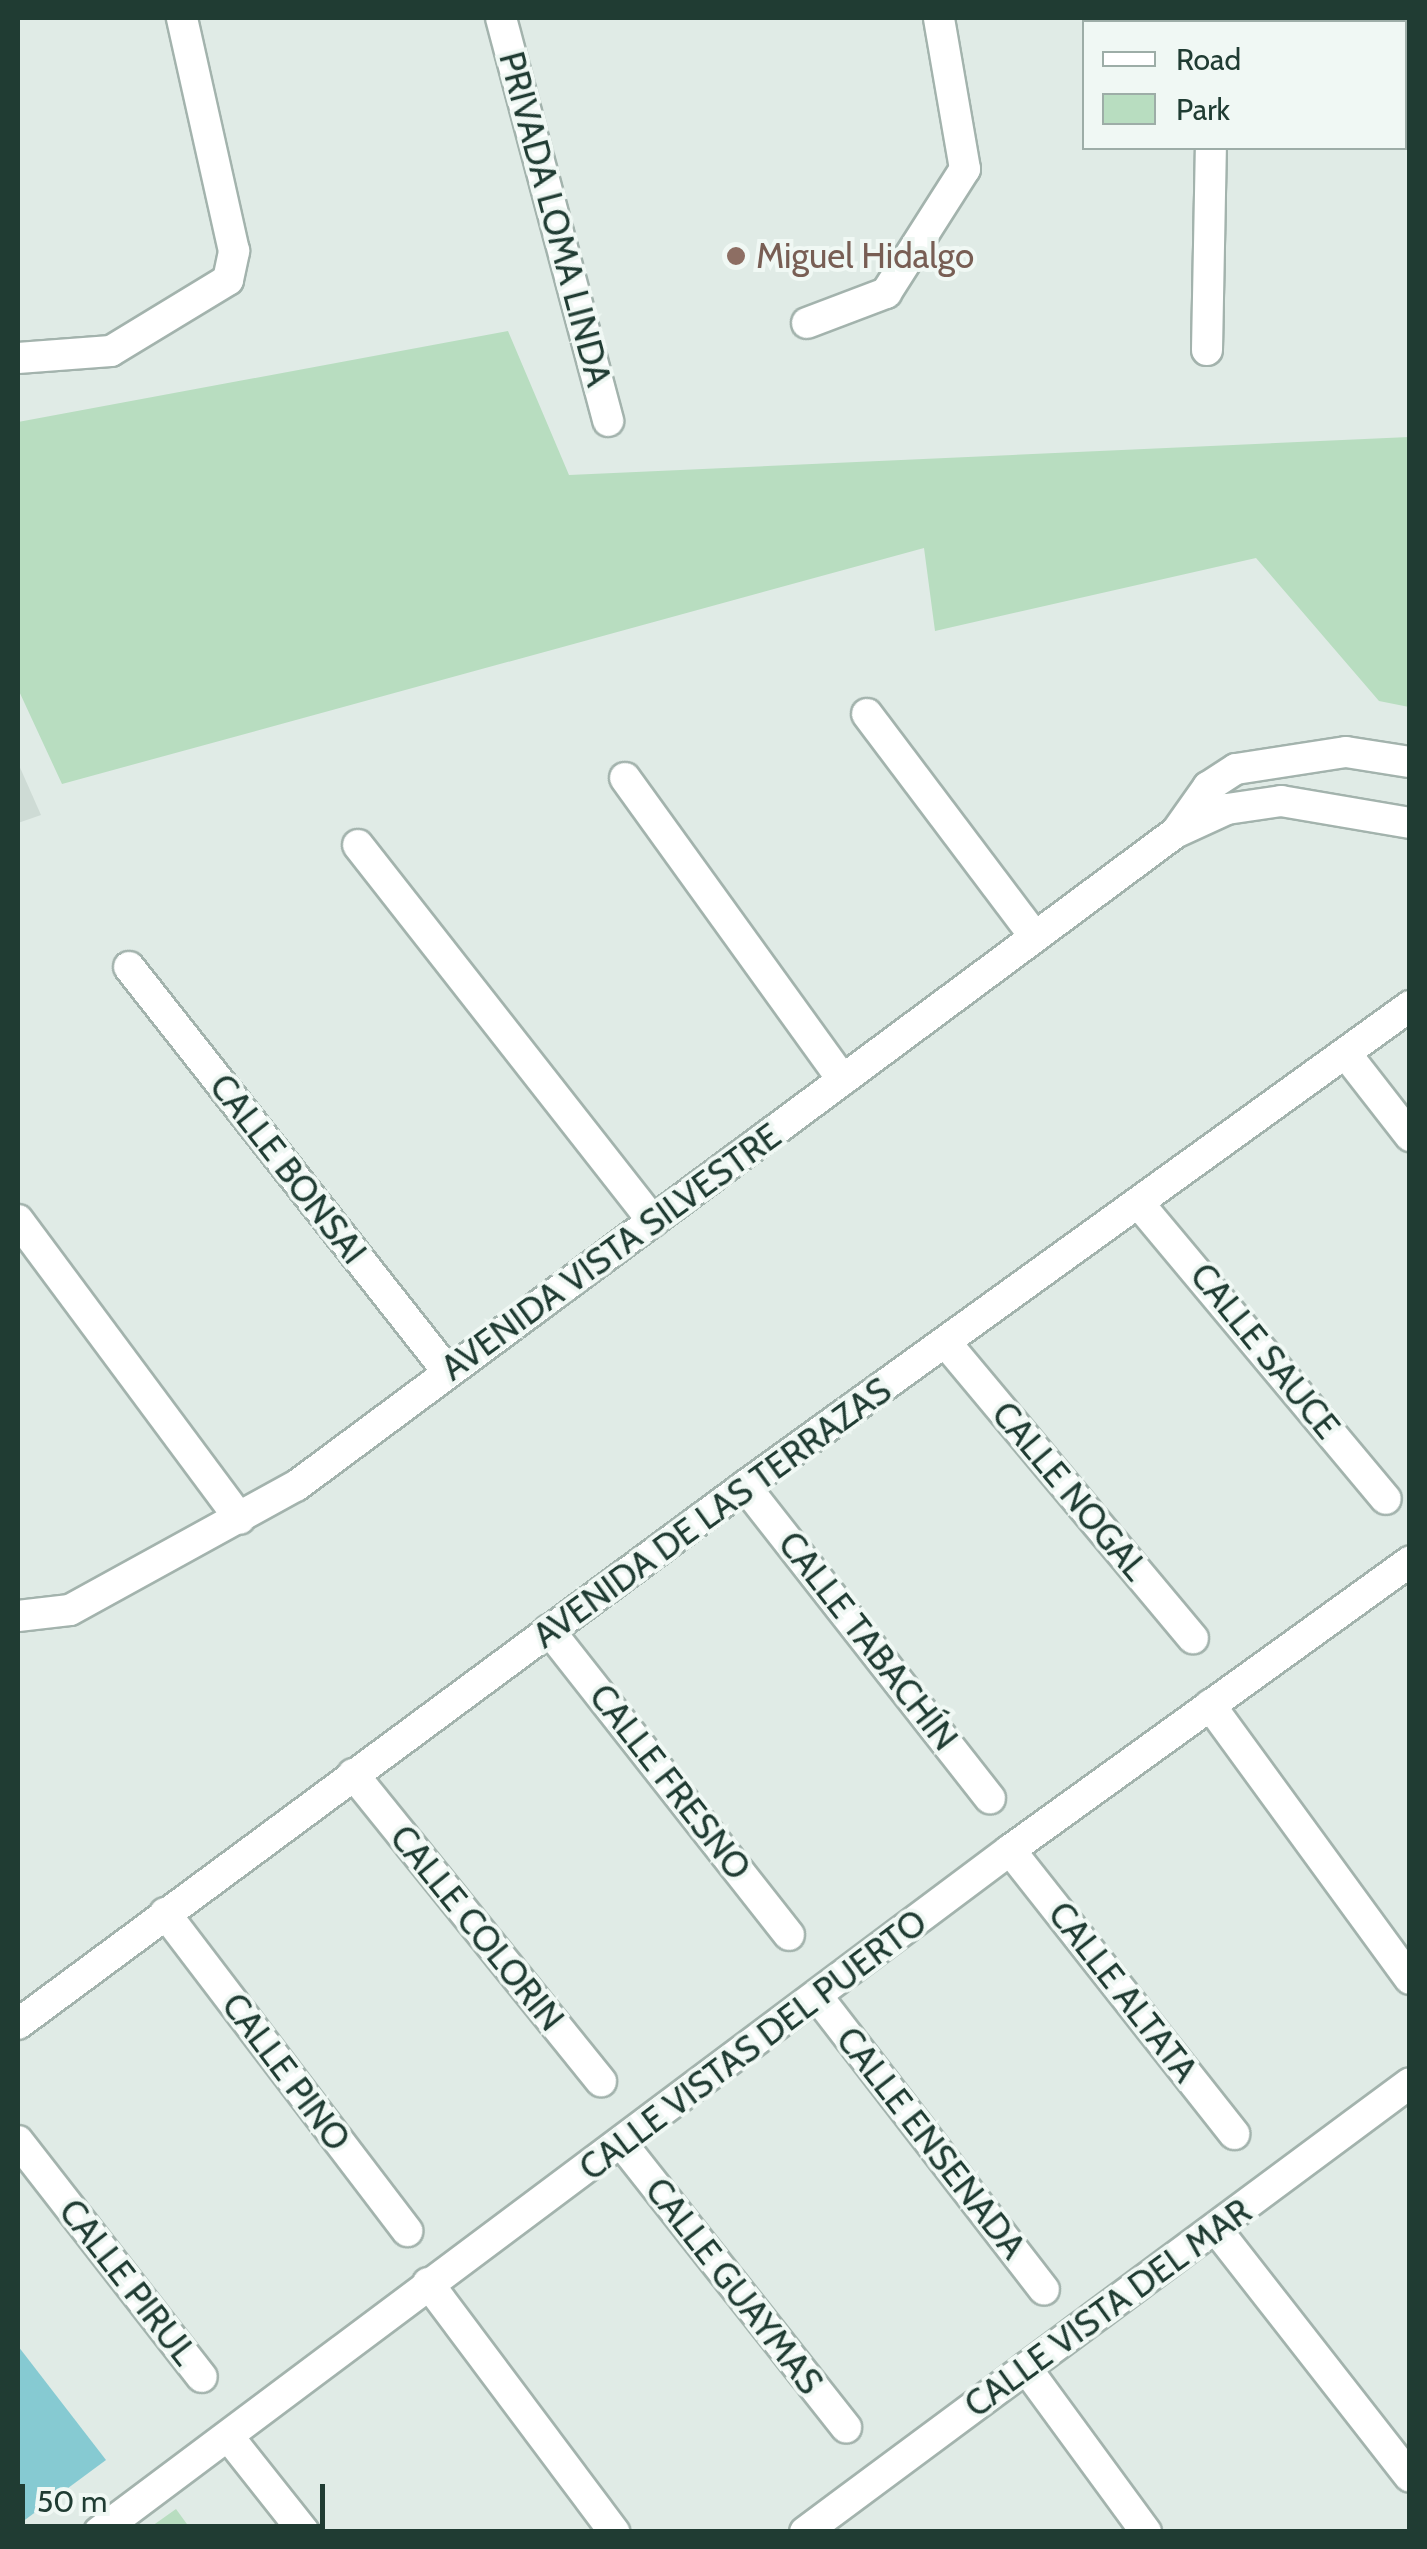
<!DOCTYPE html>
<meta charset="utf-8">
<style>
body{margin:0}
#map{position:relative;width:1427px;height:2549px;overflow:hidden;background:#e0ebe6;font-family:Cabin,sans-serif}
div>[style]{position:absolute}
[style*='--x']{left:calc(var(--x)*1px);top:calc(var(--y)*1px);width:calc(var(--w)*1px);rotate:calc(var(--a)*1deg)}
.built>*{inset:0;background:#cedbd5}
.green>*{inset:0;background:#b8ddc0}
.water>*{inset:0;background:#86cad2}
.roads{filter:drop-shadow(2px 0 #a3b3ad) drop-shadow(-2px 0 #a3b3ad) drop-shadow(0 2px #a3b3ad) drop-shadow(0 -2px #a3b3ad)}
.street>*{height:30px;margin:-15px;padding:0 15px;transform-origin:15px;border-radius:15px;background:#fff}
.dots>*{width:28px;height:28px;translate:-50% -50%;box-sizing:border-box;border:5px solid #f0f8f4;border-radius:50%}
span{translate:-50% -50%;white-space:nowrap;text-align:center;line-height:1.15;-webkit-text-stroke:8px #f0f8f4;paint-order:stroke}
.street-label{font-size:35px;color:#203c33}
.education-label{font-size:35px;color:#785e54}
.left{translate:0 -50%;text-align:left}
.frame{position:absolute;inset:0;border:20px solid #203c33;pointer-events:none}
.legend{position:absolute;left:1082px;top:20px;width:325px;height:130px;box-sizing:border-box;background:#f0f8f4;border:2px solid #9dada7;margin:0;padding:12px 18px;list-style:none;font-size:30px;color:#203c33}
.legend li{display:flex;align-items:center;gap:20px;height:50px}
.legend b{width:50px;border:2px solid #9dada7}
.scale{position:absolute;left:20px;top:2484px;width:305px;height:45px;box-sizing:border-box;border:5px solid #203c33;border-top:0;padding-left:12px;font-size:30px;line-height:35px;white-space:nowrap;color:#203c33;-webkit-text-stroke:8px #f0f8f4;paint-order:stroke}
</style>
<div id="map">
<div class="built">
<i style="clip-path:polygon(18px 763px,41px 815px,18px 823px)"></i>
</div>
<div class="green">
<i style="clip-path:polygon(508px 331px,569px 475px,1409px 437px,1409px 707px,1379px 701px,1256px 558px,935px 631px,924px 548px,62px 784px,18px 689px,18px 422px)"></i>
<i style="clip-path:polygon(176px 2509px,192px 2531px,145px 2531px)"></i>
</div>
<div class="water">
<i style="clip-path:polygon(18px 2346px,106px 2460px,18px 2525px)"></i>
</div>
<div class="roads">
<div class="street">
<i style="--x:501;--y:18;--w:417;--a:75.1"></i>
<i style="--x:1213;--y:22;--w:4;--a:-90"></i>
<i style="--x:807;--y:323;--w:85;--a:-20.8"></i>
<i style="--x:886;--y:293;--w:147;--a:-57.5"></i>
<i style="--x:965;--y:169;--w:153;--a:-99.8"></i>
<i style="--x:1207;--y:350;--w:202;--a:-88.9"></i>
<i style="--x:18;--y:358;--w:93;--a:-4.3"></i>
<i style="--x:111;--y:351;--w:137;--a:-31.3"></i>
<i style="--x:228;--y:280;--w:30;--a:-78"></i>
<i style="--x:234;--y:251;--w:239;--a:-102.6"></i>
<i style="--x:867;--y:714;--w:279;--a:53"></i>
<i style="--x:625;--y:778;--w:372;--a:54.2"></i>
<i style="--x:1177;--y:831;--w:54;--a:-54.8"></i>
<i style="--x:1208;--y:787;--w:33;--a:-33"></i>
<i style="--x:1236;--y:769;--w:111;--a:-8.8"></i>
<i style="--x:1346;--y:752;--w:65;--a:8.9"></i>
<i style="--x:358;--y:845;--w:478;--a:51.9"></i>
<i style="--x:129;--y:967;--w:516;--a:51.77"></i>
<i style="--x:1347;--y:1055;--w:103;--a:52.1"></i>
<i style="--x:1140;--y:1205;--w:383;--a:50.1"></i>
<i style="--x:18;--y:1220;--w:372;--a:53.4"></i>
<i style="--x:946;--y:1343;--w:385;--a:50.1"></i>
<i style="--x:745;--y:1486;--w:397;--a:51.9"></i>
<i style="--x:18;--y:1616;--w:52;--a:-6.6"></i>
<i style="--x:70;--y:1610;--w:258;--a:-28.8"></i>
<i style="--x:296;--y:1486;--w:1095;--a:-36.61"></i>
<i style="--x:1175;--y:833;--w:57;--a:-24.8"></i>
<i style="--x:1227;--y:809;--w:55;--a:-8.4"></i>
<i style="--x:1281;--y:801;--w:131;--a:9.7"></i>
<i style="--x:549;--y:1630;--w:388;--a:51.8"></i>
<i style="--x:1210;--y:1705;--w:339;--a:53.9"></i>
<i style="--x:353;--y:1774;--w:395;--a:51.1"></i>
<i style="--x:1010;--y:1850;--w:362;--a:51.7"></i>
<i style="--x:165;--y:1913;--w:400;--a:52.7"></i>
<i style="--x:817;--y:1996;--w:371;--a:52.3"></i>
<i style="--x:18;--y:2024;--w:904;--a:-36.5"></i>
<i style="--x:745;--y:1486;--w:820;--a:-35.82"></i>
<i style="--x:18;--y:2141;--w:299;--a:52.1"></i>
<i style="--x:623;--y:2145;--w:360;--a:51.7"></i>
<i style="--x:1217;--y:2230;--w:313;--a:52"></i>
<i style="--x:428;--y:2283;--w:311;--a:53.2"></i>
<i style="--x:1026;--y:2368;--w:203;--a:53.8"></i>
<i style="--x:228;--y:2436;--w:122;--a:51.6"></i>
<i style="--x:99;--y:2532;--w:1138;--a:-36.82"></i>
<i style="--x:1010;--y:1850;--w:493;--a:-35.8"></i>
<i style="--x:805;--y:2532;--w:753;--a:-36.58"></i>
</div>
</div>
<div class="dots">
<i style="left:736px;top:256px;background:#8d6e63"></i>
</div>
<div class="street-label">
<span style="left:555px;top:219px;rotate:75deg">PRIVADA LOMA LINDA</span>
<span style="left:288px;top:1169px;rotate:52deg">CALLE BONSAI</span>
<span style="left:611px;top:1252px;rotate:-36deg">AVENIDA VISTA SILVESTRE</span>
<span style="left:1265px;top:1351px;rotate:51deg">CALLE SAUCE</span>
<span style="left:1070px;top:1491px;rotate:50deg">CALLE NOGAL</span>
<span style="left:712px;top:1513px;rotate:-36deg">AVENIDA DE LAS TERRAZAS</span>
<span style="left:868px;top:1641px;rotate:52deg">CALLE TABACHÍN</span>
<span style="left:670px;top:1782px;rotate:52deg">CALLE FRESNO</span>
<span style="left:477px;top:1928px;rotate:51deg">CALLE COLORIN</span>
<span style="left:1123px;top:1992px;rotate:52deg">CALLE ALTATA</span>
<span style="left:753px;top:2045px;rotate:-37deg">CALLE VISTAS DEL PUERTO</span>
<span style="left:286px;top:2072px;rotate:53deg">CALLE PINO</span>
<span style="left:931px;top:2143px;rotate:52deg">CALLE ENSENADA</span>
<span style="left:128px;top:2282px;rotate:52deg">CALLE PIRUL</span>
<span style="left:734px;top:2286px;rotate:52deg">CALLE GUAYMAS</span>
<span style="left:1108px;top:2308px;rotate:-36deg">CALLE VISTA DEL MAR</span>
</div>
<div class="education-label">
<span class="left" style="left:756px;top:256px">Miguel Hidalgo</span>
</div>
<div class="frame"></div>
<ul class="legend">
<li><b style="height:12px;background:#fff"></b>Road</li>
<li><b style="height:28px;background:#b8ddc0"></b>Park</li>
</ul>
<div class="scale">50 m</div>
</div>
